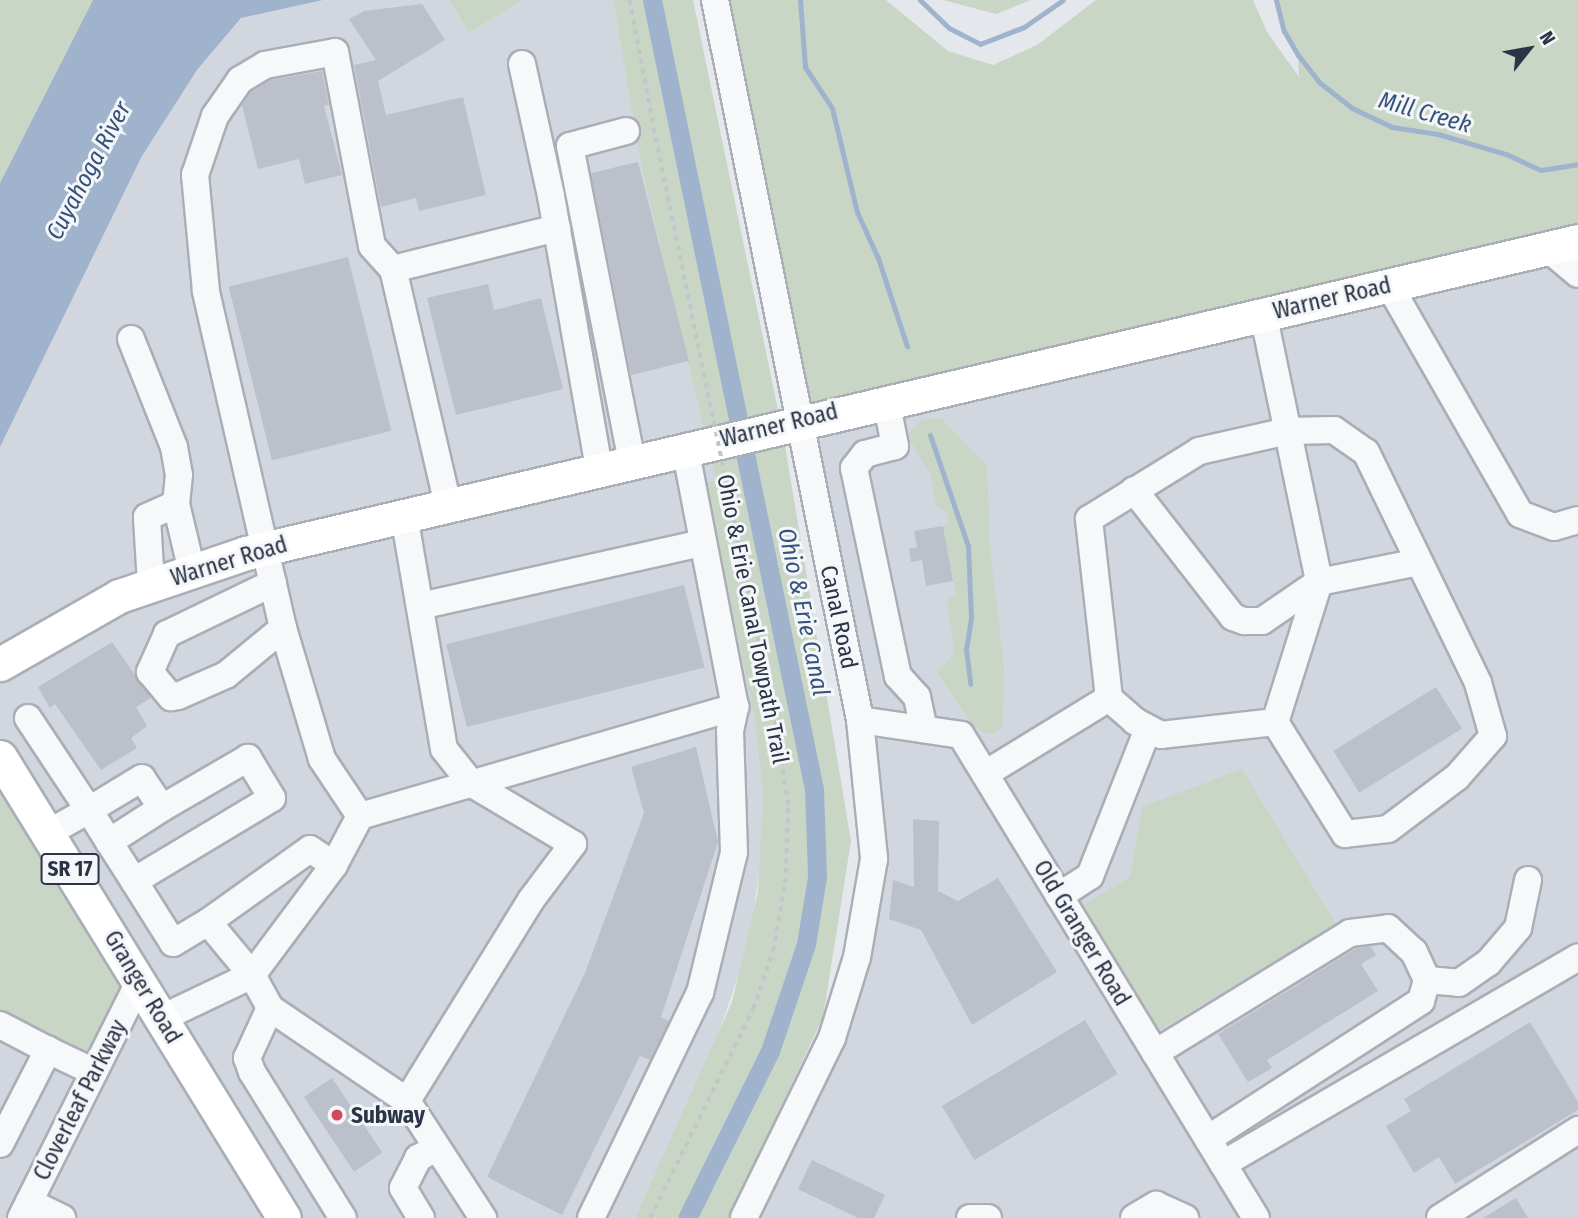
<!DOCTYPE html>
<style>
body{margin:0}
#map{position:relative;width:1578px;height:1218px;overflow:hidden;background:#e4e7ec;font-family:"Fira Sans Condensed",sans-serif}
div>[style]{position:absolute}
[style*='--x']{left:calc(var(--x)*1px);top:calc(var(--y)*1px);width:calc(var(--w)*1px);rotate:calc(var(--a)*1deg)}
.built>*{inset:0;background:#d2d6de}
.green>*{inset:0;background:#c9d6c5}
.water>*{inset:0;background:#9fb4cc}
.stream>*{height:5px;margin:-2.5px;padding:0 2.5px;transform-origin:2.5px;border-radius:2.5px;background:#9fb4cc}
.canal>*{height:19px;margin:-9.5px;padding:0 9.5px;transform-origin:9.5px;border-radius:9.5px;background:#9fb4cc}
.building>*{inset:0;background:#bbc0ca;transform-origin:0 0}
.path>*{height:3.5px;margin-top:-1.75px;transform-origin:0;background:repeating-linear-gradient(90deg,#c2c5cb 0 5px,transparent 0 10px)}
.roads{filter:drop-shadow(2px 0 #a9aeb7) drop-shadow(-2px 0 #a9aeb7) drop-shadow(0 2px #a9aeb7) drop-shadow(0 -2px #a9aeb7)}
.minor>*{height:26px;margin:-13px;padding:0 13px;transform-origin:13px;border-radius:13px;background:#f7f8fa}
.major>*{height:33px;margin:-16.5px;padding:0 16.5px;transform-origin:16.5px;border-radius:16.5px;background:#fff}
.path-bridge>*{height:3.5px;margin-top:-1.75px;transform-origin:0;background:repeating-linear-gradient(90deg,#c2c5cb 0 5px,transparent 0 10px)}
.dots>*{width:19px;height:19px;translate:-50% -50%;box-sizing:border-box;border:4px solid #f4f6f9;border-radius:50%}
span{translate:-50% -50%;white-space:nowrap;text-align:center;line-height:1.15;-webkit-text-stroke:6px #f4f6f9;paint-order:stroke}
.shield-label span{padding:2px 5px;background:#f4f6f9;border:2px solid;border-radius:5px;-webkit-text-stroke-width:0}
.shield-label{font-size:21px;color:#2b3445;font-weight:700}
.street-label{font-size:23px;color:#2b3445}
.poi-label{font-size:23px;color:#2b3445;font-weight:700}
.left{translate:0 -50%;text-align:left}
.water-label{font-size:24px;color:#34527a;font-style:italic}
.north{position:absolute;left:1494px;top:14px;width:70px;height:70px;-webkit-text-stroke:5px #f4f6f9;paint-order:stroke;rotate:59deg;font-size:19px;font-weight:700;line-height:28px;text-align:center;color:#2b3445}
.north::after{content:'';display:block;margin:auto;width:24px;height:32px;background:#2b3445;clip-path:polygon(50% 0,100% 100%,50% 72%,0 100%)}
</style>
<div id="map">
<div class="built">
<i style="clip-path:polygon(323px 0,449px 0,469px 33px,523px 0,613px 0,642px 164px,716px 480px,707px 483px,755px 722px,763px 797px,762px 854px,748px 947px,711px 1055px,635px 1218px,0 1218px,0 447px,142px 156px,197px 70px,241px 18px)"></i>
<i style="clip-path:polygon(1578px 241px,1578px 1218px,744px 1218px,832px 1038px,874px 859px,797px 420px)"></i>
</div>
<div class="green">
<i style="clip-path:polygon(0 0,93px 0,0 183px)"></i>
<i style="clip-path:polygon(449px 0,523px 0,469px 33px)"></i>
<i style="clip-path:polygon(613px 0,693px 0,783px 434px,851px 841px,823px 1017px,729px 1218px,635px 1218px,732px 1002px,758px 892px,763px 797px,755px 722px,706px 483px,716px 480px,641px 164px)"></i>
<i style="clip-path:polygon(715px 0,886px 0,948px 51px,993px 65px,1037px 45px,1096px 0,1253px 0,1267px 32px,1299px 77px,1298px 55px,1284px 31px,1276px 0,1578px 0,1578px 241px,797px 420px)"></i>
<i style="clip-path:polygon(943px 0,1031px 0,996px 14px)"></i>
<i style="clip-path:polygon(941px 418px,987px 466px,990px 546px,1004px 668px,1003px 727px,995px 733px,985px 734px,972px 724px,937px 672px,954px 654px,947px 600px,956px 595px,943px 526px,949px 525px,948px 514px,936px 505px,931px 476px,907px 435px,923px 419px)"></i>
<i style="clip-path:polygon(0 757px,139px 982px,99px 1063px,0 1012px)"></i>
<i style="clip-path:polygon(1242px 769px,1336px 924px,1146px 1038px,1070px 913px,1130px 877px,1142px 807px)"></i>
</div>
<div class="water">
<i style="clip-path:polygon(93px 0,323px 0,241px 18px,197px 70px,142px 156px,0 447px,0 183px)"></i>
</div>
<div class="stream">
<i style="--x:800;--y:0;--w:67;--a:85.7"></i>
<i style="--x:805;--y:67;--w:49;--a:56.6"></i>
<i style="--x:832;--y:108;--w:107;--a:76.5"></i>
<i style="--x:857;--y:212;--w:51;--a:65.5"></i>
<i style="--x:878;--y:258;--w:93;--a:71.8"></i>
<i style="--x:920;--y:0;--w:40;--a:44"></i>
<i style="--x:949;--y:28;--w:35;--a:27"></i>
<i style="--x:980;--y:44;--w:47;--a:-21.1"></i>
<i style="--x:1024;--y:27;--w:47;--a:-34.7"></i>
<i style="--x:1276;--y:0;--w:32;--a:76"></i>
<i style="--x:1284;--y:31;--w:28;--a:60"></i>
<i style="--x:1298;--y:55;--w:34;--a:52"></i>
<i style="--x:1319;--y:82;--w:42;--a:38.2"></i>
<i style="--x:1352;--y:108;--w:44;--a:25.4"></i>
<i style="--x:1392;--y:127;--w:47;--a:8.7"></i>
<i style="--x:1438;--y:134;--w:71;--a:16.4"></i>
<i style="--x:1506;--y:154;--w:38;--a:25"></i>
<i style="--x:1541;--y:170;--w:37;--a:-9"></i>
<i style="--x:930;--y:435;--w:117;--a:71.1"></i>
<i style="--x:968;--y:546;--w:72;--a:87.6"></i>
<i style="--x:971;--y:618;--w:31;--a:99"></i>
<i style="--x:966;--y:649;--w:35;--a:83"></i>
</div>
<div class="canal">
<i style="--x:652;--y:0;--w:805;--a:78.4"></i>
<i style="--x:814;--y:789;--w:88;--a:88"></i>
<i style="--x:817;--y:877;--w:68;--a:99.3"></i>
<i style="--x:806;--y:944;--w:113;--a:108.6"></i>
<i style="--x:770;--y:1051;--w:186;--a:116.4"></i>
</div>
<div class="building">
<i style="clip-path:polygon(422px 4px,445px 40px,378px 81px,386px 115px,463px 97px,486px 195px,419px 211px,416px 198px,381px 207px,354px 65px,376px 60px,349px 19px,364px 11px)"></i>
<i style="clip-path:polygon(322px 71px,329px 105px,324px 106px,342px 175px,305px 184px,299px 159px,258px 169px,242px 105px,251px 92px,271px 80px)"></i>
<i style="clip-path:polygon(638px 162px,689px 361px,631px 375px,591px 173px)"></i>
<i style="left:348px;top:257px;width:179px;height:123px;rotate:76deg"></i>
<i style="clip-path:polygon(488px 284px,494px 310px,541px 298px,563px 389px,456px 415px,427px 298px)"></i>
<i style="clip-path:polygon(943px 526px,953px 581px,926px 586px,922px 560px,911px 562px,909px 549px,917px 547px,914px 531px)"></i>
<i style="left:684px;top:585px;width:85px;height:245px;rotate:76deg"></i>
<i style="clip-path:polygon(112px 642px,151px 698px,136px 707px,147px 726px,131px 738px,137px 748px,101px 770px,55px 704px,50px 708px,38px 687px)"></i>
<i style="left:1436px;top:687px;width:49px;height:121px;rotate:58deg"></i>
<i style="clip-path:polygon(696px 747px,718px 842px,661px 1017px,669px 1021px,650px 1060px,640px 1056px,562px 1215px,487px 1177px,585px 973px,644px 813px,631px 767px)"></i>
<i style="clip-path:polygon(913px 819px,939px 821px,938px 891px,958px 901px,998px 878px,1057px 972px,972px 1025px,921px 930px,889px 919px,893px 880px,914px 887px)"></i>
<i style="clip-path:polygon(1370px 946px,1376px 955px,1361px 964px,1378px 991px,1267px 1060px,1272px 1068px,1248px 1082px,1218px 1034px,1357px 948px)"></i>
<i style="left:1085px;top:1020px;width:63px;height:167px;rotate:59deg"></i>
<i style="clip-path:polygon(1530px 1022px,1578px 1102px,1578px 1110px,1455px 1184px,1439px 1157px,1414px 1173px,1386px 1126px,1411px 1111px,1404px 1099px)"></i>
<i style="left:332px;top:1078px;width:90px;height:34px;rotate:56deg"></i>
<i style="clip-path:polygon(812px 1160px,885px 1195px,874px 1218px,858px 1218px,798px 1189px)"></i>
<i style="clip-path:polygon(1516px 1198px,1528px 1218px,1483px 1218px)"></i>
</div>
<div class="path">
<i style="--x:630;--y:0;--w:130;--a:79.4"></i>
<i style="--x:650;--y:1218;--w:233;--a:-63.8"></i>
<i style="--x:753;--y:1009;--w:61;--a:-71"></i>
<i style="--x:773;--y:951;--w:69;--a:-80"></i>
<i style="--x:785;--y:883;--w:78;--a:-87.8"></i>
<i style="--x:788;--y:805;--w:91;--a:-98.8"></i>
</div>
<div class="roads">
<div class="minor">
<i style="--x:715;--y:0;--w:734;--a:78.61"></i>
<i style="--x:860;--y:720;--w:140;--a:84.2"></i>
<i style="--x:874;--y:859;--w:99;--a:99.8"></i>
<i style="--x:857;--y:957;--w:85;--a:107.2"></i>
<i style="--x:832;--y:1038;--w:200;--a:116.1"></i>
<i style="--x:522;--y:64;--w:135;--a:77.6"></i>
<i style="--x:551;--y:196;--w:277;--a:80"></i>
<i style="--x:626;--y:131;--w:58;--a:165"></i>
<i style="--x:570;--y:146;--w:321;--a:78.9"></i>
<i style="--x:1547;--y:248;--w:40;--a:40"></i>
<i style="--x:1389;--y:285;--w:264;--a:60.2"></i>
<i style="--x:1520;--y:514;--w:36;--a:21"></i>
<i style="--x:1554;--y:527;--w:25;--a:-16"></i>
<i style="--x:1263;--y:313;--w:275;--a:78.2"></i>
<i style="--x:1319;--y:582;--w:147;--a:107.4"></i>
<i style="--x:131;--y:339;--w:116;--a:68.3"></i>
<i style="--x:174;--y:447;--w:28;--a:80"></i>
<i style="--x:179;--y:475;--w:29;--a:96"></i>
<i style="--x:176;--y:504;--w:69;--a:76.6"></i>
<i style="--x:886;--y:400;--w:47;--a:78.9"></i>
<i style="--x:895;--y:446;--w:31;--a:165"></i>
<i style="--x:865;--y:454;--w:18;--a:128"></i>
<i style="--x:854;--y:468;--w:213;--a:78.1"></i>
<i style="--x:898;--y:676;--w:28;--a:48"></i>
<i style="--x:917;--y:697;--w:33;--a:78"></i>
<i style="--x:1134;--y:490;--w:161;--a:52.1"></i>
<i style="--x:1233;--y:617;--w:12;--a:20"></i>
<i style="--x:1244;--y:621;--w:18;--a:0"></i>
<i style="--x:1262;--y:621;--w:69;--a:-34.4"></i>
<i style="--x:1319;--y:582;--w:102;--a:-11.3"></i>
<i style="--x:448;--y:505;--w:242;--a:-103.1"></i>
<i style="--x:393;--y:269;--w:169;--a:-14"></i>
<i style="--x:404;--y:515;--w:237;--a:80.3"></i>
<i style="--x:444;--y:749;--w:43;--a:51.5"></i>
<i style="--x:471;--y:783;--w:119;--a:30.9"></i>
<i style="--x:573;--y:844;--w:70;--a:126.9"></i>
<i style="--x:531;--y:900;--w:236;--a:121.7"></i>
<i style="--x:407;--y:1101;--w:140;--a:57"></i>
<i style="--x:273;--y:583;--w:118;--a:154.3"></i>
<i style="--x:167;--y:634;--w:42;--a:114.1"></i>
<i style="--x:150;--y:672;--w:33;--a:50"></i>
<i style="--x:171;--y:697;--w:7;--a:-8"></i>
<i style="--x:178;--y:696;--w:52;--a:-23.6"></i>
<i style="--x:226;--y:675;--w:74;--a:-39.5"></i>
<i style="--x:151;--y:585;--w:68;--a:-93.4"></i>
<i style="--x:147;--y:517;--w:32;--a:-24"></i>
<i style="--x:420;--y:606;--w:290;--a:-12.6"></i>
<i style="--x:28;--y:718;--w:110;--a:56.5"></i>
<i style="--x:89;--y:810;--w:38;--a:58"></i>
<i style="--x:109;--y:842;--w:63;--a:-32.7"></i>
<i style="--x:162;--y:808;--w:36;--a:-124"></i>
<i style="--x:142;--y:778;--w:62;--a:148.9"></i>
<i style="--x:89;--y:810;--w:47;--a:150.7"></i>
<i style="--x:860;--y:720;--w:102;--a:8.4"></i>
<i style="--x:961;--y:735;--w:566;--a:58.58"></i>
<i style="--x:985;--y:774;--w:145;--a:-31.5"></i>
<i style="--x:1109;--y:698;--w:180;--a:-96.4"></i>
<i style="--x:1089;--y:519;--w:129;--a:-31.7"></i>
<i style="--x:1199;--y:451;--w:91;--a:-12.7"></i>
<i style="--x:1288;--y:431;--w:46;--a:-1.2"></i>
<i style="--x:1334;--y:430;--w:39;--a:35"></i>
<i style="--x:1366;--y:452;--w:257;--a:64.1"></i>
<i style="--x:1478;--y:683;--w:55;--a:74.2"></i>
<i style="--x:1493;--y:736;--w:55;--a:131.3"></i>
<i style="--x:1457;--y:777;--w:86;--a:143"></i>
<i style="--x:1388;--y:829;--w:43;--a:173.4"></i>
<i style="--x:1345;--y:834;--w:132;--a:-122"></i>
<i style="--x:1275;--y:722;--w:115;--a:173.5"></i>
<i style="--x:1161;--y:735;--w:30;--a:-152"></i>
<i style="--x:1135;--y:721;--w:35;--a:-139"></i>
<i style="--x:360;--y:816;--w:391;--a:-16.2"></i>
<i style="--x:109;--y:842;--w:46;--a:57.3"></i>
<i style="--x:134;--y:881;--w:161;--a:-31"></i>
<i style="--x:272;--y:798;--w:47;--a:-121"></i>
<i style="--x:248;--y:758;--w:99;--a:149.8"></i>
<i style="--x:134;--y:881;--w:73;--a:57.8"></i>
<i style="--x:173;--y:943;--w:41;--a:-31"></i>
<i style="--x:208;--y:922;--w:69;--a:50.3"></i>
<i style="--x:252;--y:975;--w:137;--a:-53.3"></i>
<i style="--x:334;--y:865;--w:55;--a:-62"></i>
<i style="--x:360;--y:816;--w:69;--a:-123.7"></i>
<i style="--x:322;--y:759;--w:137;--a:-106.6"></i>
<i style="--x:283;--y:628;--w:346;--a:-102.9"></i>
<i style="--x:206;--y:291;--w:117;--a:-95.4"></i>
<i style="--x:195;--y:175;--w:62;--a:-71.3"></i>
<i style="--x:215;--y:116;--w:44;--a:-55.2"></i>
<i style="--x:240;--y:80;--w:29;--a:-31"></i>
<i style="--x:265;--y:65;--w:71;--a:-10.5"></i>
<i style="--x:335;--y:52;--w:197;--a:79.2"></i>
<i style="--x:372;--y:246;--w:31;--a:48"></i>
<i style="--x:1059;--y:896;--w:37;--a:-33"></i>
<i style="--x:1090;--y:876;--w:158;--a:-68.5"></i>
<i style="--x:208;--y:922;--w:125;--a:-35.6"></i>
<i style="--x:310;--y:849;--w:29;--a:34"></i>
<i style="--x:1427;--y:980;--w:32;--a:5"></i>
<i style="--x:1459;--y:983;--w:35;--a:-35"></i>
<i style="--x:1488;--y:963;--w:46;--a:-49.4"></i>
<i style="--x:1518;--y:928;--w:49;--a:-78.2"></i>
<i style="--x:270;--y:1008;--w:166;--a:34.2"></i>
<i style="--x:162;--y:1018;--w:100;--a:-25.5"></i>
<i style="--x:252;--y:975;--w:38;--a:61"></i>
<i style="--x:270;--y:1008;--w:55;--a:114.7"></i>
<i style="--x:247;--y:1058;--w:15;--a:70"></i>
<i style="--x:252;--y:1072;--w:172;--a:58.1"></i>
<i style="--x:0;--y:1025;--w:54;--a:27.5"></i>
<i style="--x:1155;--y:1053;--w:229;--a:-31.6"></i>
<i style="--x:1350;--y:933;--w:38;--a:-7"></i>
<i style="--x:1388;--y:928;--w:35;--a:43"></i>
<i style="--x:1414;--y:952;--w:31;--a:65"></i>
<i style="--x:1427;--y:980;--w:22;--a:106"></i>
<i style="--x:1421;--y:1001;--w:254;--a:147.1"></i>
<i style="--x:0;--y:1144;--w:106;--a:-62.9"></i>
<i style="--x:48;--y:1050;--w:51;--a:25.6"></i>
<i style="--x:1223;--y:1164;--w:411;--a:-30.2"></i>
<i style="--x:29;--y:1202;--w:37;--a:26"></i>
<i style="--x:21;--y:1218;--w:264;--a:-63.4"></i>
<i style="--x:421;--y:1218;--w:35;--a:-121"></i>
<i style="--x:403;--y:1188;--w:34;--a:-63"></i>
<i style="--x:418;--y:1158;--w:21;--a:-28"></i>
<i style="--x:591;--y:1218;--w:250;--a:-64.2"></i>
<i style="--x:700;--y:993;--w:145;--a:-76.4"></i>
<i style="--x:734;--y:852;--w:121;--a:-91.9"></i>
<i style="--x:730;--y:731;--w:25;--a:-78"></i>
<i style="--x:735;--y:707;--w:264;--a:-100.9"></i>
<i style="--x:970;--y:1218;--w:18;--a:0"></i>
<i style="--x:1134;--y:1218;--w:26;--a:-31"></i>
<i style="--x:1156;--y:1205;--w:32;--a:24"></i>
<i style="--x:1440;--y:1218;--w:164;--a:-32.5"></i>
</div>
<div class="major">
<i style="--x:0;--y:664;--w:137;--a:-29.7"></i>
<i style="--x:119;--y:596;--w:134;--a:-18.7"></i>
<i style="--x:246;--y:553;--w:1368;--a:-13.18"></i>
<i style="--x:0;--y:757;--w:541;--a:58.36"></i>
</div>
</div>
<div class="path-bridge">
<i style="--x:654;--y:128;--w:599;--a:78.45"></i>
</div>
<div class="dots">
<i style="left:337px;top:1115px;background:#d1495b"></i>
</div>
<div class="shield-label">
<span style="left:70px;top:869px">SR 17</span>
</div>
<div class="street-label">
<span style="left:1332px;top:298px;rotate:-13deg">Warner Road</span>
<span style="left:779px;top:425px;rotate:-14deg">Warner Road</span>
<span style="left:229px;top:561px;rotate:-17deg">Warner Road</span>
<span style="left:839px;top:617px;rotate:78deg">Canal Road</span>
<span style="left:753px;top:619px;rotate:79deg">Ohio &amp; Erie Canal Towpath Trail</span>
<span style="left:1082px;top:933px;rotate:59deg">Old Granger Road</span>
<span style="left:143px;top:987px;rotate:59deg">Granger Road</span>
<span style="left:80px;top:1100px;rotate:-63deg">Cloverleaf Parkway</span>
</div>
<div class="poi-label">
<span class="left" style="left:351px;top:1115px">Subway</span>
</div>
<div class="water-label">
<span style="left:1425px;top:113px;rotate:16deg">Mill Creek</span>
<span style="left:89px;top:171px;rotate:-62deg">Cuyahoga River</span>
<span style="left:803px;top:612px;rotate:78deg">Ohio &amp; Erie Canal</span>
</div>
<div class="north">N</div>
</div>
